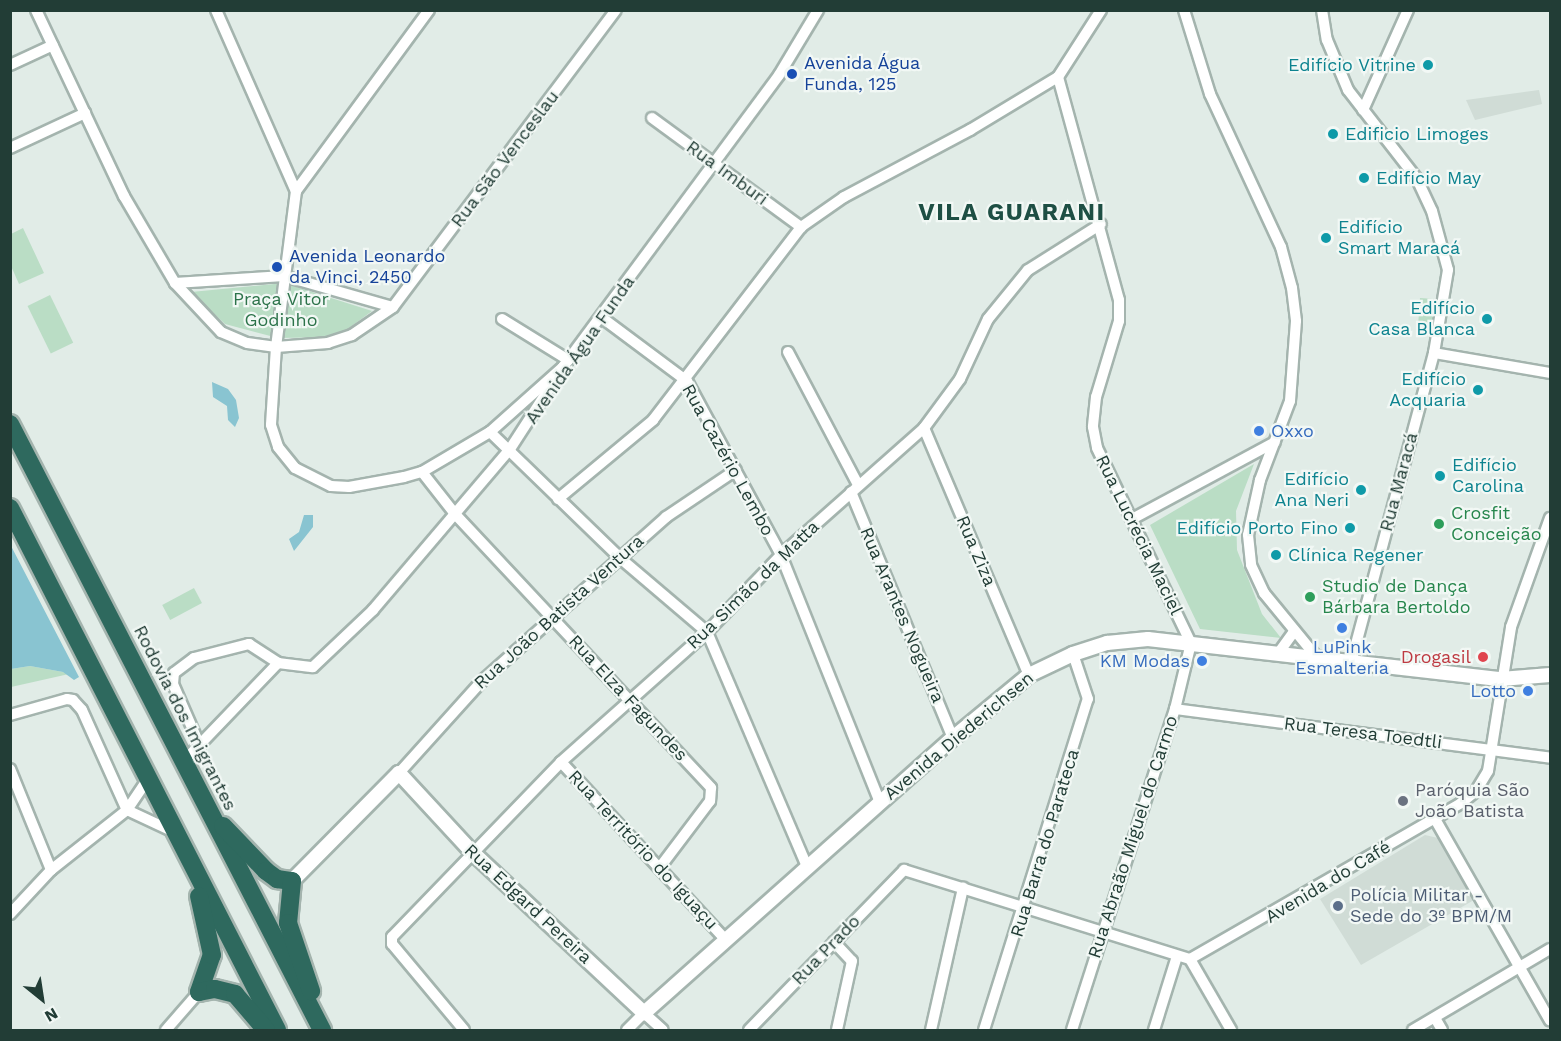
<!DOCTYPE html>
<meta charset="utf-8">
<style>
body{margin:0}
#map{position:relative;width:1561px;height:1041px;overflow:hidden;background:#e1ece7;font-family:"Work Sans",sans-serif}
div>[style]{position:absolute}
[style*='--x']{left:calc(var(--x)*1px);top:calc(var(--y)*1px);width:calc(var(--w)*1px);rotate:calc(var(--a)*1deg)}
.built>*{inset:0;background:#d0dcd6}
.green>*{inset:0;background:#baddc5;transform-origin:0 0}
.water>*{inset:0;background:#89c4d1}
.roads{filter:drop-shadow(2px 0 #a4b4ae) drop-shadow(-2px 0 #a4b4ae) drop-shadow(0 2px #a4b4ae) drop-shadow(0 -2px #a4b4ae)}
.street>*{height:10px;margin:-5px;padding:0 5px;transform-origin:5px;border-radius:5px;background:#fff}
.secondary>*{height:14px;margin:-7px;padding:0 7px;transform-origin:7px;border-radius:7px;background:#fff}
.highway>*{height:18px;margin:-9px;padding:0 9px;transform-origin:9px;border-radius:9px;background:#2e695e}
.dots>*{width:16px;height:16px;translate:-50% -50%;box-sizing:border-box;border:3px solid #f2f8f5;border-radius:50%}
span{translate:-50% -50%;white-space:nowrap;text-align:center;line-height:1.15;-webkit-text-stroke:4.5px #f2f8f5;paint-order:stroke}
.transit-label{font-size:18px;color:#164399}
.left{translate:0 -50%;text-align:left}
.culture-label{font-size:18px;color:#0d838f}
.right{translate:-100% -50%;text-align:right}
.street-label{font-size:18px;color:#223d36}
.park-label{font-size:18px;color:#2c734a}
.shop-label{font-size:18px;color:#366cbe}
.leisure-label{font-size:18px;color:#27864d}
.health-label{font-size:18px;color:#be3a42}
.worship-label{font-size:18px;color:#5b616d}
.service-label{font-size:18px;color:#4e5e75}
.district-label{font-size:24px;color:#1e4f44;font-weight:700;letter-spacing:1.5px}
.frame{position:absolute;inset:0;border:12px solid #223d36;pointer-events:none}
.north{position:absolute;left:12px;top:969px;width:60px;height:60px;-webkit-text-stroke:4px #f2f8f5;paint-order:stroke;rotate:150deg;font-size:16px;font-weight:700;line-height:24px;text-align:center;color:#223d36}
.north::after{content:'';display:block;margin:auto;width:21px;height:27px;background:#223d36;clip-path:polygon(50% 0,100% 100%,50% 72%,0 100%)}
</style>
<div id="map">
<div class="built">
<i style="clip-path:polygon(1539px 90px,1542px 104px,1475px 120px,1466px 100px)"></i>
<i style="clip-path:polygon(1425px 835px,1438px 838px,1474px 900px,1361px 965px,1320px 899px)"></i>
</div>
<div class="green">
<i style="clip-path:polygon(23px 228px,44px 273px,19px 284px,11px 266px,11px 234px)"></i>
<i style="clip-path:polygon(284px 283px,372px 311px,337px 337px,278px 338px,225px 324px,191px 292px)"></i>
<i style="left:50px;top:295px;width:53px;height:25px;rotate:64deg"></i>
<i style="left:1420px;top:298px;width:15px;height:26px;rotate:4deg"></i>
<i style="clip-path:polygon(1254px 464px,1236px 511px,1237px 550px,1262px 614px,1281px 638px,1200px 629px,1150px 525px)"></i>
<i style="left:194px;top:588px;width:17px;height:36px;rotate:62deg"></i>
<i style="clip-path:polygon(30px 666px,63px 672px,69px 674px,11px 687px,11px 669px)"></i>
</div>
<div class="water">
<i style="clip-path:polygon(212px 382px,228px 389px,236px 400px,239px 418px,235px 427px,228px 420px,227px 406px,213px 397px)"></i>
<i style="clip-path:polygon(304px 515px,313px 515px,313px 527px,294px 551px,289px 539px,299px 532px)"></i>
<i style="clip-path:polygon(10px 544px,79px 677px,74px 680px,63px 672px,30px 666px,11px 669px)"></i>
</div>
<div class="roads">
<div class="street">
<i style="--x:36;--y:10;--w:206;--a:64.7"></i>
<i style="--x:124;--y:196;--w:101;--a:59.6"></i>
<i style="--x:216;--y:10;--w:198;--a:66.2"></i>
<i style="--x:429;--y:10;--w:225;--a:126.3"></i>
<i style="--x:296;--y:191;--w:157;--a:97.3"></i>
<i style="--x:276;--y:347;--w:78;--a:93.7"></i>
<i style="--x:271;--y:425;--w:23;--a:72"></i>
<i style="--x:278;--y:447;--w:27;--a:51"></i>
<i style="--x:295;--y:468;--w:40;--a:26.6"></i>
<i style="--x:331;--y:486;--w:18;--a:3"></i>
<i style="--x:349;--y:487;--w:56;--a:-10.3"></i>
<i style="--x:404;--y:477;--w:19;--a:-16"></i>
<i style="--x:422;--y:472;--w:79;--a:-30.5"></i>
<i style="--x:490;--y:432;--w:98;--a:-41.7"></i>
<i style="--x:1184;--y:10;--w:88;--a:72.8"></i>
<i style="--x:1210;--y:94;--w:169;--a:65.1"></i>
<i style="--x:1281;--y:247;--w:42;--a:75"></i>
<i style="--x:1292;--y:288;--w:33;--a:83"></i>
<i style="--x:1296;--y:321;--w:80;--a:94.3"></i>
<i style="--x:1290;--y:401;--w:85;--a:110.8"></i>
<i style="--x:1260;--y:480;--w:56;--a:102.3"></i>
<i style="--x:1248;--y:535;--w:30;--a:84"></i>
<i style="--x:1251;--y:565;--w:31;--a:65"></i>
<i style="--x:1264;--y:593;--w:87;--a:50.6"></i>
<i style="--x:1322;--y:10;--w:30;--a:81"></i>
<i style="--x:1327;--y:40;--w:54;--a:67.2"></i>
<i style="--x:1348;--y:90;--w:113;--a:52.2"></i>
<i style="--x:1417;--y:179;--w:35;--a:65"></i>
<i style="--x:1432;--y:211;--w:61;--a:74.8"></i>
<i style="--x:1448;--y:270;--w:84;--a:99.6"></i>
<i style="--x:1434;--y:353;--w:321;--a:105"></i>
<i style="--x:10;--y:65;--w:47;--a:-24.9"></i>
<i style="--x:1058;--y:77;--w:231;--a:74.7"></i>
<i style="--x:1119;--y:300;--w:21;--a:90"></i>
<i style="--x:1119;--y:321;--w:79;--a:106.8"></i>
<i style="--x:1096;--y:397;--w:30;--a:96"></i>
<i style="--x:1093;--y:427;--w:21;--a:79"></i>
<i style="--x:1097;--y:448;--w:216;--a:64.3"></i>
<i style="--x:1191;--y:643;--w:68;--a:103.6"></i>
<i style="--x:1175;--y:709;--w:337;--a:107.8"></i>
<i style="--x:1363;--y:110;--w:110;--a:-65.8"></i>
<i style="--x:652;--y:118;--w:185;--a:36.2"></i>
<i style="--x:10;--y:148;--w:83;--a:-25"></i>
<i style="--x:284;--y:276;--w:113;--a:15.9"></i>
<i style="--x:393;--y:307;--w:50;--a:145.7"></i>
<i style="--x:352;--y:335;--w:25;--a:162"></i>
<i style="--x:328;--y:343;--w:52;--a:175.6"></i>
<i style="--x:276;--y:347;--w:29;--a:-172"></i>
<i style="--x:247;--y:343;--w:28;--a:-157"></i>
<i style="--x:221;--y:332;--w:67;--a:-133.2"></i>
<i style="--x:175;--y:283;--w:109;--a:-3.7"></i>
<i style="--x:393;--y:307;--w:371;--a:-53.1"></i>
<i style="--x:601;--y:317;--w:107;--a:36.7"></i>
<i style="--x:687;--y:381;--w:198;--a:61.6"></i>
<i style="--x:781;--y:555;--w:266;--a:68.2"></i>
<i style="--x:502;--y:319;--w:78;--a:31.8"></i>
<i style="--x:788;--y:352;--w:150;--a:62.2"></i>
<i style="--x:1434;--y:353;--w:118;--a:9.8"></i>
<i style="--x:924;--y:428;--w:268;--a:67"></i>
<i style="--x:490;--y:432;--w:181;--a:44.1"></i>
<i style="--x:620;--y:558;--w:114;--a:40.4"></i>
<i style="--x:707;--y:632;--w:254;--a:66.9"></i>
<i style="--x:422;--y:472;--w:53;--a:51.8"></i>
<i style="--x:455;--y:514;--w:375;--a:46.9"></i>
<i style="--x:711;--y:788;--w:13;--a:94"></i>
<i style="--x:710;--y:801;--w:83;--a:127.1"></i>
<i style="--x:851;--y:492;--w:266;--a:67.5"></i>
<i style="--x:558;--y:499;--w:124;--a:-39.7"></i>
<i style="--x:653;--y:420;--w:243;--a:-52.5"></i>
<i style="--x:801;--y:227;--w:52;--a:-34.9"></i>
<i style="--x:844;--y:197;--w:143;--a:-28"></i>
<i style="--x:970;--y:130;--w:103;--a:-31.1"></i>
<i style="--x:1058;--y:77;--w:80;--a:-57.3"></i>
<i style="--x:1132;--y:519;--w:162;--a:-28.3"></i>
<i style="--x:1277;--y:655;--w:29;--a:-54"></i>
<i style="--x:1175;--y:709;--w:378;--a:7.4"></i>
<i style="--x:10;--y:715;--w:59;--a:-15.7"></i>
<i style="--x:67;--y:699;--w:6;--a:9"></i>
<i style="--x:73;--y:700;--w:13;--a:48"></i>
<i style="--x:82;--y:710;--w:110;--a:65.8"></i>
<i style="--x:127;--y:810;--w:52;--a:25.1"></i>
<i style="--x:200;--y:746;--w:68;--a:-113.5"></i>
<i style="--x:173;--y:684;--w:11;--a:-85"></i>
<i style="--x:174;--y:673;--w:25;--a:-37"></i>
<i style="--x:194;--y:658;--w:57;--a:-14.3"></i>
<i style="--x:249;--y:644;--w:35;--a:33"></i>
<i style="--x:278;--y:663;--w:35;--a:7"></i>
<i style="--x:313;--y:667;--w:83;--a:-43.5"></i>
<i style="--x:373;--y:610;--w:211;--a:-49.6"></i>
<i style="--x:510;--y:449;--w:98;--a:-57.1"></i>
<i style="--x:563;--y:367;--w:363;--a:-53.5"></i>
<i style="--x:779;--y:75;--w:76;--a:-59"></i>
<i style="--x:184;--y:761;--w:136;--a:-46.2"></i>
<i style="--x:561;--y:762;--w:240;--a:47.2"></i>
<i style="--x:10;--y:769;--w:109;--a:67.9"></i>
<i style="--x:399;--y:773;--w:122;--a:-48"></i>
<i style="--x:481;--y:682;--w:248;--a:-41.7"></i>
<i style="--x:666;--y:517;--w:84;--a:-33.9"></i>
<i style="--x:1435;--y:819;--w:232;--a:60.3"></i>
<i style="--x:10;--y:914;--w:60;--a:-47"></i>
<i style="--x:51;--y:870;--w:97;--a:-38.3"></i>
<i style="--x:127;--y:810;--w:36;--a:-56"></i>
<i style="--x:834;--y:942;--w:26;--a:47"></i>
<i style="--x:852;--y:961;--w:71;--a:102.3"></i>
<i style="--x:1190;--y:959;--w:82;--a:60"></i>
<i style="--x:1435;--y:1018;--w:14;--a:60"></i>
<i style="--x:166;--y:1030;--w:50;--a:-49"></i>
<i style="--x:464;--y:1030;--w:112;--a:-129.9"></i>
<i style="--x:392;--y:944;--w:7;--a:-90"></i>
<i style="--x:392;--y:937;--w:243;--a:-46"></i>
<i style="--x:561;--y:762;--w:195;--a:-41.7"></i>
<i style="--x:707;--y:632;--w:107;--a:-46.1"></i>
<i style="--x:781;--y:555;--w:191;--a:-41.6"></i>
<i style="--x:924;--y:428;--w:61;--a:-53.7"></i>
<i style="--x:960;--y:379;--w:66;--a:-65"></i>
<i style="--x:988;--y:319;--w:63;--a:-50.8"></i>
<i style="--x:1028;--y:270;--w:86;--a:-32.2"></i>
<i style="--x:627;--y:1030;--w:24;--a:-45"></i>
<i style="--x:644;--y:1013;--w:25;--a:42"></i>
<i style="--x:749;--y:1030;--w:223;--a:-45.9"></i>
<i style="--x:904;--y:870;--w:300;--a:17.3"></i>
<i style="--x:1190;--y:959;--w:313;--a:-29.9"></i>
<i style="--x:1461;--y:803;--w:19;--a:-39"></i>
<i style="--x:1476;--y:791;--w:23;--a:-59"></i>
<i style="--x:1488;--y:771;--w:146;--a:-80.9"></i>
<i style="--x:1511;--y:627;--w:116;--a:-70.3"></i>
<i style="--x:931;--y:1030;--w:146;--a:-77.3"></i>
<i style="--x:984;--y:1030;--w:347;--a:-72.6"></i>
<i style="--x:1088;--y:699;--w:47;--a:-108.4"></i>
<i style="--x:1154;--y:1030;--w:77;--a:-72.7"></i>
<i style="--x:1413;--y:1030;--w:159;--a:-30.6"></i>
</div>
<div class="secondary">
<i style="--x:292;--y:881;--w:152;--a:-45.3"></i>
<i style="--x:399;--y:773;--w:108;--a:47.3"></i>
<i style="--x:472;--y:852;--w:236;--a:43.1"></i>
<i style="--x:644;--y:1013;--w:414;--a:-41.7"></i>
<i style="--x:953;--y:738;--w:99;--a:-39.7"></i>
<i style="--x:1029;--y:675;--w:49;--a:-25.5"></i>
<i style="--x:1073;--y:654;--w:36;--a:-18"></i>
<i style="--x:1107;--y:643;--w:41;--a:-5.6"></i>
<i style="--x:1148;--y:639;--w:355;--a:6.5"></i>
<i style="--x:1501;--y:679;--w:49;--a:-4.7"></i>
</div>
<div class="highway">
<i style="--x:10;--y:424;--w:682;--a:62.76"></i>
<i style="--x:10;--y:508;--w:586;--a:62.91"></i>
<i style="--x:223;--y:826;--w:62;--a:46.3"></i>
<i style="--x:266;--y:871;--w:14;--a:36"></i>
<i style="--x:277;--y:879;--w:15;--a:8"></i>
<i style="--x:292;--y:881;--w:42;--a:95.4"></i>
<i style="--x:288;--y:923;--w:72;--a:71.3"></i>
<i style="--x:199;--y:992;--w:39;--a:-71"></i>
<i style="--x:212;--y:955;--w:60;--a:-102.4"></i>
<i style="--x:199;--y:992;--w:16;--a:-11"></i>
<i style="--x:215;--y:989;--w:21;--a:14"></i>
<i style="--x:235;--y:994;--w:48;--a:49.3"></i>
</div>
</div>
<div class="dots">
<i style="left:1428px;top:65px;background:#0f9aa8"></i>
<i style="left:792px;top:74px;background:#1a4fb4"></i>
<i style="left:1333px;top:134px;background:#0f9aa8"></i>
<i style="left:1364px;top:178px;background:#0f9aa8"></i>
<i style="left:1326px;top:238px;background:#0f9aa8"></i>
<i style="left:277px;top:267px;background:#1a4fb4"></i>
<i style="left:1487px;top:319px;background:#0f9aa8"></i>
<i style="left:1478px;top:390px;background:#0f9aa8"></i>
<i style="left:1259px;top:431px;background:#3f7fe0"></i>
<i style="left:1440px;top:476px;background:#0f9aa8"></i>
<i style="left:1361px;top:490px;background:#0f9aa8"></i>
<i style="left:1439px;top:524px;background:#2e9e5b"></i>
<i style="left:1350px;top:528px;background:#0f9aa8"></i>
<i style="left:1276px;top:555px;background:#0f9aa8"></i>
<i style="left:1310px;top:597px;background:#2e9e5b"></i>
<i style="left:1342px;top:628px;background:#3f7fe0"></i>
<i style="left:1483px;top:657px;background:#e0444e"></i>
<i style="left:1202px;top:661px;background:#3f7fe0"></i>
<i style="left:1528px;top:691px;background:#3f7fe0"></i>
<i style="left:1403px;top:801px;background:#6b7280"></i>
<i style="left:1338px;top:906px;background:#5c6f8a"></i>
</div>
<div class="transit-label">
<span class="left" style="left:804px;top:74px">Avenida Água<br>Funda, 125</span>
<span class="left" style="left:289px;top:267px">Avenida Leonardo<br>da Vinci, 2450</span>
</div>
<div class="culture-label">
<span class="right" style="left:1416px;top:65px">Edifício Vitrine</span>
<span class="left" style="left:1345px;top:134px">Edificio Limoges</span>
<span class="left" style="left:1376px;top:178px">Edifício May</span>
<span class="left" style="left:1338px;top:238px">Edifício<br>Smart Maracá</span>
<span class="right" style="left:1475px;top:319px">Edifício<br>Casa Blanca</span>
<span class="right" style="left:1466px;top:390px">Edifício<br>Acquaria</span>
<span class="left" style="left:1452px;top:476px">Edifício<br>Carolina</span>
<span class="right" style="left:1349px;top:490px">Edifício<br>Ana Neri</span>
<span class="right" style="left:1338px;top:528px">Edifício Porto Fino</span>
<span class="left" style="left:1288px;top:555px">Clínica Regener</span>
</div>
<div class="street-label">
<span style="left:505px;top:159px;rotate:-53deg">Rua São Venceslau</span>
<span style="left:727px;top:173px;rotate:36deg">Rua Imburi</span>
<span style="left:580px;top:350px;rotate:-55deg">Avenida Água Funda</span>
<span style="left:728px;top:460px;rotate:61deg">Rua Cazério Lembo</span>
<span style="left:1399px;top:482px;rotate:-75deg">Rua Maracá</span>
<span style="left:1139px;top:535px;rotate:64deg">Rua Lucrécia Maciel</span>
<span style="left:976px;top:551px;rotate:67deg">Rua Ziza</span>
<span style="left:753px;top:585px;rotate:-44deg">Rua Simão da Matta</span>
<span style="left:559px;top:612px;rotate:-42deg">Rua João Batista Ventura</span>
<span style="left:902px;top:615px;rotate:67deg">Rua Arantes Nogueira</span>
<span style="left:628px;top:698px;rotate:47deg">Rua Elza Fagundes</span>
<span style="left:185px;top:718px;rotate:63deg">Rodovia dos Imigrantes</span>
<span style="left:1363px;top:733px;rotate:7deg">Rua Teresa Toedtli</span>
<span style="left:959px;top:736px;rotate:-40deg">Avenida Diederichsen</span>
<span style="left:1133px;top:837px;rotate:-72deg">Rua Abraão Miguel do Carmo</span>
<span style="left:1045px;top:843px;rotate:-73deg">Rua Barra do Parateca</span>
<span style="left:643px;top:850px;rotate:47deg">Rua Território do Iguaçu</span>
<span style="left:1328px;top:882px;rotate:-31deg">Avenida do Café</span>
<span style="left:528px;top:904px;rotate:43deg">Rua Edgard Pereira</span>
<span style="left:826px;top:950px;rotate:-46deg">Rua Prado</span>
</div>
<div class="park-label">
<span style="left:281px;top:310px">Praça Vitor<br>Godinho</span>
</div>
<div class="shop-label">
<span class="left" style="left:1271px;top:431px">Oxxo</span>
<span style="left:1342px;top:658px">LuPink<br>Esmalteria</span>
<span class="right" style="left:1190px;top:661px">KM Modas</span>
<span class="right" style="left:1516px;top:691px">Lotto</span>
</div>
<div class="leisure-label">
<span class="left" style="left:1451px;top:524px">Crosfit<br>Conceição</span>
<span class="left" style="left:1322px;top:597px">Studio de Dança<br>Bárbara Bertoldo</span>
</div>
<div class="health-label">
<span class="right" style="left:1471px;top:657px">Drogasil</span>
</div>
<div class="worship-label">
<span class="left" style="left:1415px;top:801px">Paróquia São<br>João Batista</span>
</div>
<div class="service-label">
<span class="left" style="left:1350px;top:906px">Polícia Militar -<br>Sede do 3º BPM/M</span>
</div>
<div class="district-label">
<span style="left:1012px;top:213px">VILA GUARANI</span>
</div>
<div class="frame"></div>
<div class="north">N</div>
</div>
